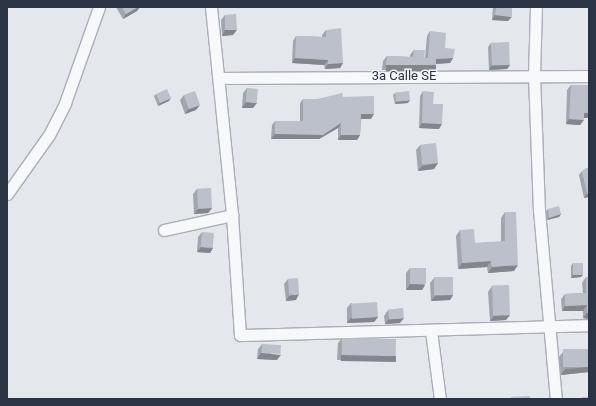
<!DOCTYPE html>
<style>
body{margin:0}
#map{position:relative;width:596px;height:406px;overflow:hidden;background:#e4e7ec;font-family:Roboto,sans-serif}
div>[style]{position:absolute}
[style*='--x']{left:calc(var(--x)*1px);top:calc(var(--y)*1px);width:calc(var(--w)*1px);rotate:calc(var(--a)*1deg)}
.roads{filter:drop-shadow(1px 0 #a9aeb7) drop-shadow(-1px 0 #a9aeb7) drop-shadow(0 1px #a9aeb7) drop-shadow(0 -1px #a9aeb7)}
.minor>*{height:11px;margin:-5.5px;padding:0 5.5px;transform-origin:5.5px;border-radius:5.5px;background:#f7f8fa}
.wall>*{inset:0;background:#a1a5ae}
.shaded-wall>*{inset:0;background:#83868d;transform-origin:0 0}
.building>*{inset:0;background:#bbc0ca;transform-origin:0 0}
span{translate:-50% -50%;white-space:nowrap;text-align:center;line-height:1.15;-webkit-text-stroke:3px #f4f6f9;paint-order:stroke}
.street-label{font-size:13px;color:#2b3445}
.frame{position:absolute;inset:0;border:8px solid #2b3445;pointer-events:none}
</style>
<div id="map">
<div class="roads">
<div class="minor">
<i style="--x:211;--y:7;--w:209;--a:84.2"></i>
<i style="--x:232;--y:215;--w:120;--a:86.2"></i>
<i style="--x:240;--y:335;--w:349;--a:-1.6"></i>
<i style="--x:536;--y:7;--w:68;--a:91.7"></i>
<i style="--x:534;--y:75;--w:135;--a:87.9"></i>
<i style="--x:539;--y:210;--w:190;--a:84.9"></i>
<i style="--x:219;--y:78;--w:370;--a:-0.3"></i>
<i style="--x:7;--y:194;--w:72;--a:-54.6"></i>
<i style="--x:49;--y:135;--w:36;--a:-63"></i>
<i style="--x:65;--y:103;--w:102;--a:-70.5"></i>
<i style="--x:164;--y:230;--w:70;--a:-12.4"></i>
<i style="--x:431;--y:331;--w:69;--a:82.5"></i>
</div>
</div>
<div class="wall">
<i style="clip-path:polygon(116px 7px,140px 7px,137px 11px,123px 19px)"></i>
<i style="clip-path:polygon(493px 7px,512px 7px,508px 21px,492px 20px)"></i>
<i style="clip-path:polygon(225px 15px,233px 35px,222px 36px,221px 20px)"></i>
<i style="clip-path:polygon(326px 30px,343px 63px,340px 68px,325px 69px,324px 65px,292px 63px,293px 41px,296px 36px,322px 37px,322px 35px)"></i>
<i style="clip-path:polygon(430px 31px,453px 58px,450px 63px,436px 64px,433px 70px,382px 70px,383px 61px,387px 56px,410px 57px,410px 55px,414px 50px,425px 58px,427px 36px)"></i>
<i style="clip-path:polygon(491px 43px,510px 65px,507px 69px,489px 70px,488px 47px)"></i>
<i style="clip-path:polygon(571px 85px,589px 118px,584px 118px,580px 125px,566px 124px,567px 90px)"></i>
<i style="clip-path:polygon(247px 88px,253px 108px,242px 108px,243px 93px)"></i>
<i style="clip-path:polygon(423px 91px,433px 104px,439px 129px,419px 128px,420px 96px)"></i>
<i style="clip-path:polygon(395px 93px,408px 103px,395px 104px,393px 95px)"></i>
<i style="clip-path:polygon(156px 94px,169px 101px,158px 106px,154px 96px)"></i>
<i style="clip-path:polygon(184px 95px,196px 110px,185px 114px,180px 100px)"></i>
<i style="clip-path:polygon(343px 97px,371px 119px,361px 119px,360px 135px,357px 140px,338px 140px,338px 128px,319px 139px,271px 139px,272px 125px,275px 121px,300px 121px,300px 103px,303px 99px,318px 99px)"></i>
<i style="clip-path:polygon(420px 145px,438px 163px,434px 169px,418px 171px,416px 150px)"></i>
<i style="clip-path:polygon(582px 171px,589px 197px,584px 198px,579px 175px)"></i>
<i style="clip-path:polygon(197px 189px,212px 208px,208px 213px,194px 214px,193px 194px)"></i>
<i style="clip-path:polygon(548px 209px,561px 214px,559px 217px,547px 220px,546px 211px)"></i>
<i style="clip-path:polygon(505px 212px,514px 271px,488px 273px,487px 267px,458px 269px,456px 236px,460px 230px,475px 243px,501px 242px,501px 218px)"></i>
<i style="clip-path:polygon(202px 232px,213px 248px,210px 253px,197px 252px,198px 237px)"></i>
<i style="clip-path:polygon(573px 263px,581px 277px,571px 278px,571px 266px)"></i>
<i style="clip-path:polygon(410px 268px,425px 285px,422px 290px,406px 290px,406px 273px)"></i>
<i style="clip-path:polygon(586px 277px,589px 319px,583px 318px,583px 311px,562px 311px,561px 299px,565px 294px,583px 293px,582px 283px)"></i>
<i style="clip-path:polygon(434px 278px,453px 295px,450px 300px,431px 301px,430px 283px)"></i>
<i style="clip-path:polygon(288px 279px,296px 300px,286px 301px,284px 284px)"></i>
<i style="clip-path:polygon(492px 286px,506px 320px,490px 321px,488px 292px)"></i>
<i style="clip-path:polygon(351px 303px,378px 317px,374px 322px,347px 323px,347px 308px)"></i>
<i style="clip-path:polygon(388px 310px,400px 323px,385px 324px,384px 316px)"></i>
<i style="clip-path:polygon(342px 338px,392px 361px,337px 360px,338px 343px)"></i>
<i style="clip-path:polygon(262px 344px,277px 360px,257px 359px,258px 349px)"></i>
<i style="clip-path:polygon(589px 349px,589px 372px,561px 375px,559px 357px,563px 352px)"></i>
</div>
<div class="shaded-wall">
<i style="clip-path:polygon(138px 7px,140px 7px,137px 11px,123px 19px,126px 14px)"></i>
<i style="clip-path:polygon(495px 15px,512px 17px,508px 21px,492px 20px)"></i>
<i style="clip-path:polygon(225px 30px,237px 30px,233px 35px,222px 36px)"></i>
<i style="clip-path:polygon(295px 58px,328px 60px,324px 65px,292px 63px)"></i>
<i style="clip-path:polygon(453px 58px,450px 63px,433px 64px,436px 59px)"></i>
<i style="clip-path:polygon(343px 63px,340px 68px,325px 69px,328px 64px)"></i>
<i style="left:386px;top:65px;width:50px;height:6px"></i>
<i style="clip-path:polygon(492px 65px,510px 65px,507px 69px,489px 70px)"></i>
<i style="clip-path:polygon(171px 98px,169px 101px,158px 106px,160px 103px)"></i>
<i style="clip-path:polygon(410px 100px,408px 103px,395px 104px,396px 102px)"></i>
<i style="clip-path:polygon(246px 102px,257px 103px,253px 108px,242px 108px)"></i>
<i style="clip-path:polygon(200px 105px,196px 110px,185px 114px,189px 108px)"></i>
<i style="clip-path:polygon(584px 113px,589px 113px,589px 118px,580px 118px)"></i>
<i style="clip-path:polygon(361px 114px,374px 114px,371px 119px,358px 119px)"></i>
<i style="clip-path:polygon(569px 119px,584px 120px,580px 125px,566px 124px)"></i>
<i style="clip-path:polygon(341px 123px,338px 128px,319px 139px,271px 139px,275px 134px)"></i>
<i style="clip-path:polygon(422px 123px,442px 124px,439px 129px,419px 128px)"></i>
<i style="clip-path:polygon(341px 135px,360px 135px,357px 140px,338px 140px)"></i>
<i style="clip-path:polygon(438px 163px,434px 169px,418px 171px,422px 166px)"></i>
<i style="clip-path:polygon(589px 193px,589px 197px,584px 198px,587px 194px)"></i>
<i style="clip-path:polygon(212px 208px,208px 213px,194px 214px,198px 209px)"></i>
<i style="clip-path:polygon(561px 214px,559px 217px,547px 220px,549px 218px)"></i>
<i style="clip-path:polygon(201px 247px,213px 248px,210px 253px,197px 252px)"></i>
<i style="clip-path:polygon(491px 261px,487px 267px,458px 269px,462px 263px)"></i>
<i style="clip-path:polygon(518px 265px,514px 271px,488px 273px,492px 267px)"></i>
<i style="clip-path:polygon(573px 275px,583px 275px,581px 277px,571px 278px)"></i>
<i style="clip-path:polygon(410px 284px,425px 285px,422px 290px,406px 290px)"></i>
<i style="clip-path:polygon(299px 294px,296px 300px,286px 301px,289px 296px)"></i>
<i style="clip-path:polygon(453px 295px,450px 300px,431px 301px,435px 296px)"></i>
<i style="clip-path:polygon(587px 305px,583px 311px,562px 311px,565px 306px)"></i>
<i style="clip-path:polygon(587px 313px,589px 313px,589px 319px,583px 318px)"></i>
<i style="clip-path:polygon(510px 315px,506px 320px,490px 321px,494px 316px)"></i>
<i style="clip-path:polygon(378px 317px,374px 322px,347px 323px,351px 318px)"></i>
<i style="clip-path:polygon(404px 318px,400px 323px,385px 324px,389px 319px)"></i>
<i style="clip-path:polygon(261px 353px,281px 355px,277px 360px,257px 359px)"></i>
<i style="left:341px;top:355px;width:55px;height:6px;rotate:1deg"></i>
<i style="clip-path:polygon(589px 367px,589px 372px,561px 375px,565px 369px)"></i>
</div>
<div class="building">
<i style="clip-path:polygon(122px 7px,138px 7px,126px 14px)"></i>
<i style="clip-path:polygon(496px 7px,512px 7px,512px 17px,495px 15px)"></i>
<i style="clip-path:polygon(236px 14px,237px 30px,225px 30px,225px 15px)"></i>
<i style="clip-path:polygon(341px 28px,343px 63px,328px 64px,328px 60px,295px 58px,296px 36px,326px 37px,326px 30px)"></i>
<i style="clip-path:polygon(430px 31px,446px 33px,445px 48px,455px 49px,453px 58px,436px 59px,436px 65px,386px 65px,387px 56px,413px 57px,414px 50px,425px 50px,424px 58px,428px 58px)"></i>
<i style="left:509px;top:42px;width:23px;height:18px;rotate:88deg"></i>
<i style="clip-path:polygon(571px 85px,589px 85px,589px 113px,584px 113px,584px 120px,569px 119px)"></i>
<i style="left:247px;top:88px;width:11px;height:14px;rotate:5deg"></i>
<i style="left:167px;top:89px;width:10px;height:12px;rotate:66deg"></i>
<i style="left:195px;top:91px;width:15px;height:12px;rotate:70deg"></i>
<i style="left:409px;top:91px;width:9px;height:14px;rotate:84deg"></i>
<i style="clip-path:polygon(423px 91px,434px 92px,433px 104px,443px 104px,442px 124px,422px 123px)"></i>
<i style="clip-path:polygon(342px 93px,343px 97px,374px 96px,374px 114px,361px 114px,360px 135px,341px 135px,341px 123px,323px 135px,275px 134px,275px 121px,303px 121px,303px 99px,318px 99px)"></i>
<i style="left:436px;top:143px;width:20px;height:16px;rotate:84deg"></i>
<i style="clip-path:polygon(586px 168px,589px 168px,589px 193px,587px 194px,582px 171px)"></i>
<i style="left:211px;top:188px;width:20px;height:14px;rotate:87deg"></i>
<i style="clip-path:polygon(559px 206px,561px 214px,549px 218px,548px 209px)"></i>
<i style="clip-path:polygon(505px 212px,516px 212px,518px 265px,492px 267px,491px 261px,462px 263px,460px 230px,474px 229px,475px 243px,505px 241px)"></i>
<i style="left:202px;top:232px;width:12px;height:15px;rotate:5deg"></i>
<i style="left:573px;top:263px;width:10px;height:12px"></i>
<i style="left:410px;top:268px;width:16px;height:16px"></i>
<i style="left:453px;top:277px;width:18px;height:19px;rotate:90deg"></i>
<i style="clip-path:polygon(586px 277px,589px 277px,589px 313px,587px 313px,587px 305px,565px 306px,565px 294px,586px 293px)"></i>
<i style="left:298px;top:278px;width:16px;height:10px;rotate:86deg"></i>
<i style="left:509px;top:285px;width:30px;height:17px;rotate:88deg"></i>
<i style="left:377px;top:302px;width:15px;height:26px;rotate:86deg"></i>
<i style="left:403px;top:308px;width:10px;height:15px;rotate:84deg"></i>
<i style="left:342px;top:338px;width:54px;height:17px;rotate:1deg"></i>
<i style="left:262px;top:344px;width:19px;height:9px;rotate:3deg"></i>
<i style="left:589px;top:349px;width:18px;height:26px;rotate:90deg"></i>
<i style="clip-path:polygon(530px 396px,530px 399px,511px 399px,511px 397px)"></i>
<i style="left:582px;top:397px;width:7px;height:2px"></i>
</div>
<div class="street-label">
<span style="left:404px;top:76px">3a Calle SE</span>
</div>
<div class="frame"></div>
</div>
